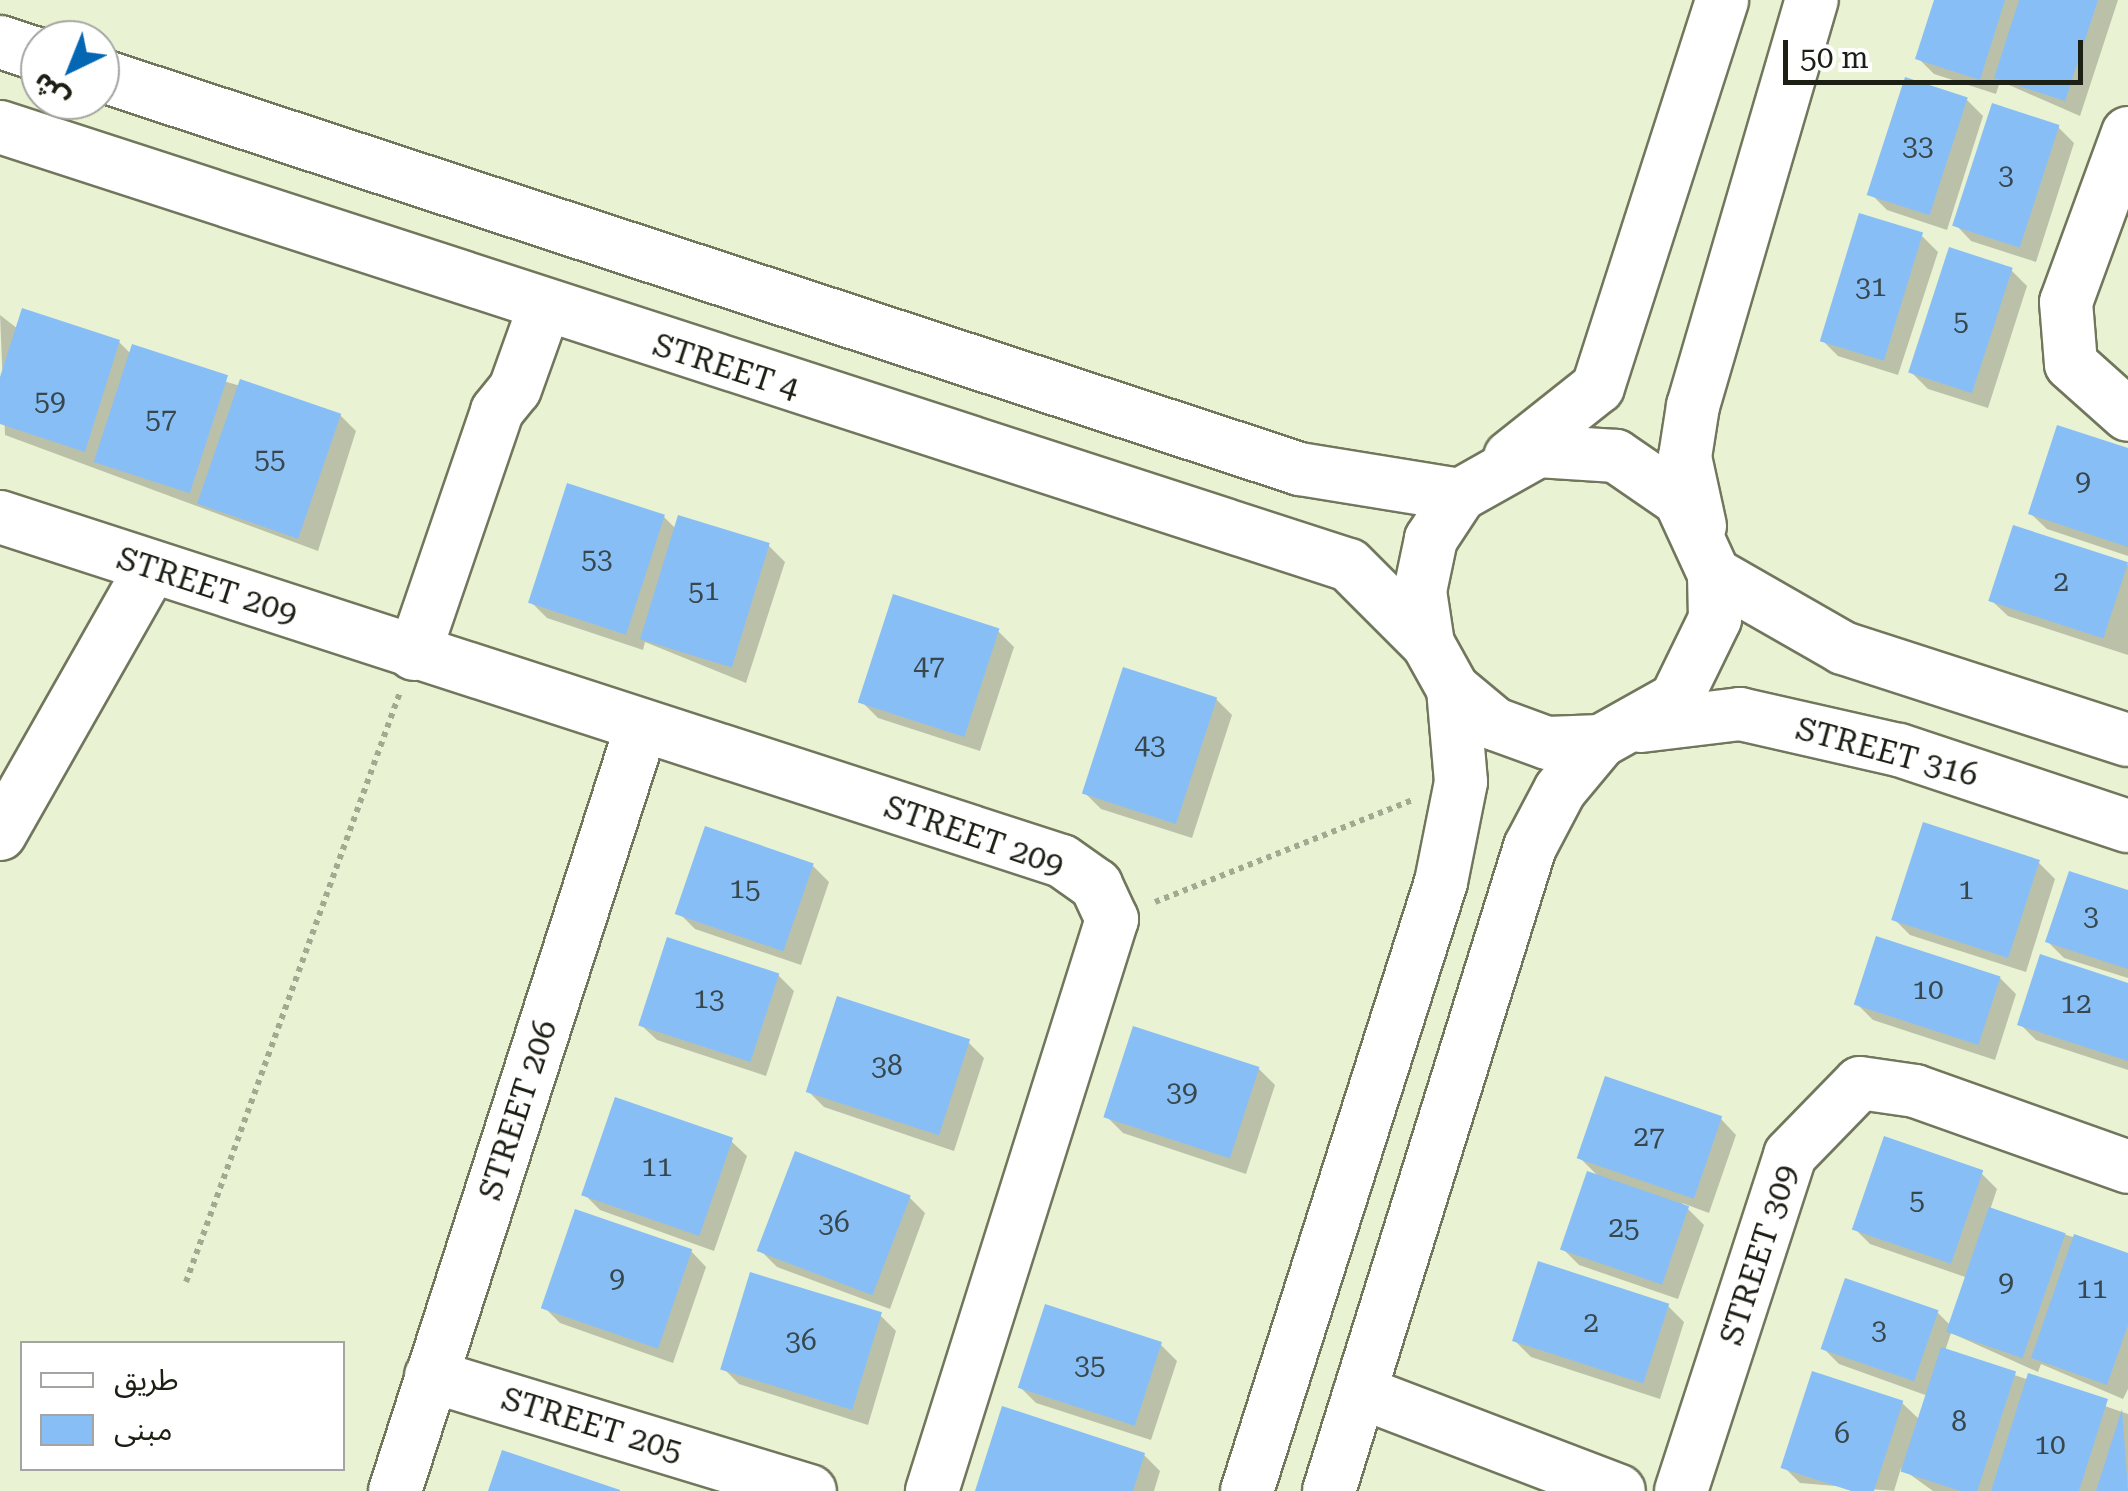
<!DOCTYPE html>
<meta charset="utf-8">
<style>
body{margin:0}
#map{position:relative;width:2128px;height:1491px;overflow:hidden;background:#eaf2d4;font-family:"Roboto Serif","Noto Sans Arabic",serif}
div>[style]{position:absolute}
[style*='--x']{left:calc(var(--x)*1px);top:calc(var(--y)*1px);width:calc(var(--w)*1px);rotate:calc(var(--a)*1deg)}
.shadow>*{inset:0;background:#0003}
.building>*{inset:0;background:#88bef6;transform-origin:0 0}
.path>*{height:6px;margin-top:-3px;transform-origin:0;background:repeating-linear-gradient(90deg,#a2a991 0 5px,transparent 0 10px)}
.roads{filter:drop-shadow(2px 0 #71775d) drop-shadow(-2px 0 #71775d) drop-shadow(0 2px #71775d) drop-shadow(0 -2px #71775d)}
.minor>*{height:52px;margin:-26px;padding:0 26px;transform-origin:26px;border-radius:26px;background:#fff}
span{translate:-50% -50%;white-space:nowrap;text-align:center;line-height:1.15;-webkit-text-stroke:8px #fff;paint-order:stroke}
.number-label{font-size:28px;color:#37474c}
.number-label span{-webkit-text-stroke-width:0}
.street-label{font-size:32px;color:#1c1f14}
.legend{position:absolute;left:20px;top:1341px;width:325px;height:130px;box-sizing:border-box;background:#fff;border:2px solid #a4a5a1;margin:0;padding:12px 18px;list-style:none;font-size:30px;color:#1c1f14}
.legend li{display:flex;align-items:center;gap:20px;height:50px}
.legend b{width:50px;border:2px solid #a4a5a1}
.north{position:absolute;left:20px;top:20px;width:100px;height:100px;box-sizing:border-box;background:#fff;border:2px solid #a4a5a1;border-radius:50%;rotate:223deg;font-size:28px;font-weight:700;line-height:40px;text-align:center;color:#1c1f14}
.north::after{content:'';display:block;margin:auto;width:35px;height:45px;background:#0367b3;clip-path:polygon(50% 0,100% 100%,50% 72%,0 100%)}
.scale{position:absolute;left:1783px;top:40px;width:300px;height:45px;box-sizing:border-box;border:5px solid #1c1f14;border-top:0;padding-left:12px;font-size:30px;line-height:35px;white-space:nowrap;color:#1c1f14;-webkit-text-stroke:8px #fff;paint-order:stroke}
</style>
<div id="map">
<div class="shadow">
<i style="clip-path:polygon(1936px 0,2118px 0,2080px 116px,2000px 81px,1996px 94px,1934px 74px,1918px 58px)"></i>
<i style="clip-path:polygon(1967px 100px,1983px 116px,1947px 230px,1887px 210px,1871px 194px)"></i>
<i style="clip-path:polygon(2058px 127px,2074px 143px,2036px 262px,1971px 241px,1956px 225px)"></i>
<i style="clip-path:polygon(1922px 236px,1938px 252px,1898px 375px,1838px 356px,1822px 340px)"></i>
<i style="clip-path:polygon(2011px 270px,2027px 286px,1988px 408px,1928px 389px,1912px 373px)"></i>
<i style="clip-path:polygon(0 315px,18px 329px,119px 342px,131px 354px,340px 415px,356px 431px,318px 551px,5px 435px)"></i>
<i style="clip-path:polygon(2128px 451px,2128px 556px,2047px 529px,2031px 514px)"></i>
<i style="clip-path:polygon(664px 517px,676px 529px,769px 546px,785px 562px,746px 683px,645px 642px,643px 650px,547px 618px,531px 602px)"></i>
<i style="clip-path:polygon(2014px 529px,2128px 565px,2128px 655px,2008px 616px,1992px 601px)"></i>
<i style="clip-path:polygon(998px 631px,1014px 647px,980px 751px,878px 718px,862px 702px)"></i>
<i style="clip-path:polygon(1216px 699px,1232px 715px,1192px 838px,1101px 809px,1085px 793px)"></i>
<i style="clip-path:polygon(2039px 863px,2055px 879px,2026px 972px,1910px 935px,1894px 919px)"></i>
<i style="clip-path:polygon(813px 866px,829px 882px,801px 965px,695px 929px,679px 913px)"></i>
<i style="clip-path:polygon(2128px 892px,2128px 978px,2064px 958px,2048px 942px)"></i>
<i style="clip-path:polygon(778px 975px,794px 991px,766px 1076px,657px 1040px,641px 1025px)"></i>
<i style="clip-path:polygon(2000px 978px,2016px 994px,1995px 1060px,1873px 1020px,1857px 1004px)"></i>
<i style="clip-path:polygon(2128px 986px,2128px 1070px,2036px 1040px,2020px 1024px)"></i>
<i style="clip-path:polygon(968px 1042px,984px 1058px,954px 1151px,824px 1107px,808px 1091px)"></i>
<i style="clip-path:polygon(1259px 1069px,1275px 1085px,1246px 1174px,1123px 1133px,1107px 1117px)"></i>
<i style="clip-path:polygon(1721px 1119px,1736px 1135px,1709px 1213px,1682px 1203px,1704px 1225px,1678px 1299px,1579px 1265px,1563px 1249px,1601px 1179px,1579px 1157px)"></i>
<i style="clip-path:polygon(731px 1141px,747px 1156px,714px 1251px,600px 1210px,584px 1194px)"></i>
<i style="clip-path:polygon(1981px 1173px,1997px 1189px,1990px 1210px,2128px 1255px,2128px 1389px,2123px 1399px,2041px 1364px,2038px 1372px,1951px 1333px,1945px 1351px,2128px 1414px,2128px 1491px,1933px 1491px,1901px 1468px,1894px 1491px,1800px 1483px,1784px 1467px,1901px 1402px,1920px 1420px,1928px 1396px,1839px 1364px,1823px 1348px,1937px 1312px,1951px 1326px,1968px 1278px,1870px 1244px,1854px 1228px)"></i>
<i style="clip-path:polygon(909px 1197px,925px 1213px,890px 1309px,777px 1267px,761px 1251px)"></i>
<i style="clip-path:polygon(691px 1251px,706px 1267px,673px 1363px,560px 1323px,544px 1307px)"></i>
<i style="clip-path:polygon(1668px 1306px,1684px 1322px,1660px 1399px,1531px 1357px,1515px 1341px)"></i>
<i style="clip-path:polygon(880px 1315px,896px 1331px,868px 1425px,739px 1384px,723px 1368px)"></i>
<i style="clip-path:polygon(1161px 1345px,1177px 1361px,1151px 1440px,1036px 1403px,1020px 1387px)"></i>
<i style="clip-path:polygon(1144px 1455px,1160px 1471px,1154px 1491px,978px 1491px)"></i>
</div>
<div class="building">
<i style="clip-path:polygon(1934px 0,2005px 0,1980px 80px,1915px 59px)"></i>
<i style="clip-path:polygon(2019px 0,2098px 0,2065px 101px,1994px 78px)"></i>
<i style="left:1905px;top:77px;width:66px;height:124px;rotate:18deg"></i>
<i style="left:1992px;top:103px;width:71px;height:129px;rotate:18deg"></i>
<i style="left:1859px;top:213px;width:67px;height:134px;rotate:17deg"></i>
<i style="left:1949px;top:247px;width:67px;height:132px;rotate:18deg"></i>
<i style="clip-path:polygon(22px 308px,120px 340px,85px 452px,0 424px,0 377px)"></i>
<i style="left:132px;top:344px;width:101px;height:124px;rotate:18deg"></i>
<i style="left:240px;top:379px;width:107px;height:132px;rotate:19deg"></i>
<i style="clip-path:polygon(2057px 425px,2128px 448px,2128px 547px,2028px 514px)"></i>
<i style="left:567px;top:483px;width:103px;height:126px;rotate:18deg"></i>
<i style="left:678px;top:515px;width:96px;height:130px;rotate:17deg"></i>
<i style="left:2013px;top:525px;width:121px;height:80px;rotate:18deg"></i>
<i style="left:893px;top:594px;width:112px;height:114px;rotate:18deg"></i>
<i style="left:1123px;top:667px;width:99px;height:133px;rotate:18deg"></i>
<i style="left:1923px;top:822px;width:123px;height:103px;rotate:18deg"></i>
<i style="left:705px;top:826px;width:115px;height:93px;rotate:19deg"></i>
<i style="clip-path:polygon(2069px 871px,2128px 890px,2128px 969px,2045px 942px)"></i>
<i style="left:1876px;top:936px;width:131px;height:72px;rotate:18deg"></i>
<i style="left:667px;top:937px;width:118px;height:93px;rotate:18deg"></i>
<i style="clip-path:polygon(2040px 954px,2128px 983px,2128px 1061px,2017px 1025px)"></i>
<i style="left:837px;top:996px;width:140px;height:101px;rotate:18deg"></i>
<i style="left:1133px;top:1026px;width:133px;height:96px;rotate:18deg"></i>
<i style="left:1605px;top:1076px;width:124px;height:87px;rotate:19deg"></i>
<i style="left:615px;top:1097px;width:125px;height:104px;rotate:19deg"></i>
<i style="left:1884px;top:1136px;width:105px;height:99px;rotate:19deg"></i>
<i style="left:795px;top:1151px;width:124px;height:107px;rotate:21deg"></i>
<i style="left:1587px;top:1171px;width:108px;height:83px;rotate:19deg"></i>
<i style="left:1989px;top:1207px;width:81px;height:132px;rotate:19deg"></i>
<i style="left:575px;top:1209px;width:124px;height:105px;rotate:19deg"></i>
<i style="clip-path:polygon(2074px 1234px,2128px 1253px,2128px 1325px,2107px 1385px,2031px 1358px)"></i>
<i style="left:1538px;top:1261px;width:138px;height:84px;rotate:18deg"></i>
<i style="left:750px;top:1272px;width:138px;height:102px;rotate:17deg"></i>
<i style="left:1845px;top:1278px;width:99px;height:75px;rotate:19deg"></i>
<i style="left:1045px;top:1304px;width:123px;height:88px;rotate:18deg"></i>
<i style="left:1941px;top:1347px;width:79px;height:131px;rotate:18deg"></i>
<i style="left:1812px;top:1371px;width:96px;height:102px;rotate:18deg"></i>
<i style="clip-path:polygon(2028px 1373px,2108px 1399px,2079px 1491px,1991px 1491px)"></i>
<i style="clip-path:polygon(1002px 1406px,1145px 1453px,1133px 1491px,975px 1491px)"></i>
<i style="clip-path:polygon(2122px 1409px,2128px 1491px,2096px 1491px)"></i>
<i style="clip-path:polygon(502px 1450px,620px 1490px,620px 1491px,488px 1491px)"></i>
</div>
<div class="path">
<i style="--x:1155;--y:902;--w:277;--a:-21.6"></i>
<i style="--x:186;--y:1282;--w:628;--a:-70.06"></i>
</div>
<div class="roads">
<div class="minor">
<i style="--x:0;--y:42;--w:42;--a:18"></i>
<i style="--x:100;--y:75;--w:1263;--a:18.18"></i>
<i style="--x:1300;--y:469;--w:162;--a:9.2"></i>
<i style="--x:0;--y:127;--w:1418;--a:17.99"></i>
<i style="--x:1349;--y:565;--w:112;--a:45"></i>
<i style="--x:2128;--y:133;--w:180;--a:110.1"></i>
<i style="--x:2066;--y:302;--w:62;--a:85.4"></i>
<i style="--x:2071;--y:364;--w:76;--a:41.8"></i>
<i style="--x:1510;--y:457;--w:112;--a:-38.5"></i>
<i style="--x:1598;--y:387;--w:406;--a:-72.2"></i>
<i style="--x:0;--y:517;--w:1116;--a:17.95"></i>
<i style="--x:1062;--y:861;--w:42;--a:35.2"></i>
<i style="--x:1096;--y:885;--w:38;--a:65"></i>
<i style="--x:1112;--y:919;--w:600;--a:107.47"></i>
<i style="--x:1700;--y:526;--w:71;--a:-102.3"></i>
<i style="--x:1685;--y:457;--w:52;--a:-81.1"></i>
<i style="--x:1693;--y:406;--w:423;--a:-73.7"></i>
<i style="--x:1714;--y:574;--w:149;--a:29.8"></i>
<i style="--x:1843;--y:648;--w:299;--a:17.9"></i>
<i style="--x:414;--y:654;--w:257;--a:-71.1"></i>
<i style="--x:497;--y:411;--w:28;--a:-51"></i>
<i style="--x:515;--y:389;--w:86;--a:-70.3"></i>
<i style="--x:1641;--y:726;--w:100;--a:-6.9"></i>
<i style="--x:1740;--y:714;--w:163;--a:12.8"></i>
<i style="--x:1899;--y:750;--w:241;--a:18.4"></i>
<i style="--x:0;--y:834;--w:306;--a:-60.4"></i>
<i style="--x:431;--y:1376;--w:396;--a:16.9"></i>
<i style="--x:1360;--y:1392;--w:277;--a:20.9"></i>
<i style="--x:395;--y:1491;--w:802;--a:-72.13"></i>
<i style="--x:1247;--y:1491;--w:639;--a:-72.33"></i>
<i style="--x:1441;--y:882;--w:102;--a:-78.7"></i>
<i style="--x:1461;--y:782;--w:93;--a:-94.9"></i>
<i style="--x:1329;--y:1491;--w:675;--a:-72.67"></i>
<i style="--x:1530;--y:847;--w:64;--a:-62.2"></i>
<i style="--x:1560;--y:790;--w:64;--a:-50.1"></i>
<i style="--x:1601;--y:741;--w:86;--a:-29.2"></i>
<i style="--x:1676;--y:699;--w:89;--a:-64"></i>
<i style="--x:1715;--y:619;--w:45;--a:-91.3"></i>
<i style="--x:1714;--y:574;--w:81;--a:-114.7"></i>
<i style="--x:1680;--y:500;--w:78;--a:-145.5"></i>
<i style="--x:1616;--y:456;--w:78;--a:-176.3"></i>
<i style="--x:1538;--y:451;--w:90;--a:150.6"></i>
<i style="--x:1460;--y:495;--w:53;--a:123.4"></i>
<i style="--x:1431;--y:539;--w:53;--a:101.9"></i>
<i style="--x:1420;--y:591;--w:54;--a:81.4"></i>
<i style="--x:1428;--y:644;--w:51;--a:60.9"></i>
<i style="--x:1453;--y:689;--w:55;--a:39.8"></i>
<i style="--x:1495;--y:724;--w:55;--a:20.1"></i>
<i style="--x:1547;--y:743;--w:54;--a:-2.1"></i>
<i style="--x:1681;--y:1491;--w:353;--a:-72"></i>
<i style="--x:1790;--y:1155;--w:100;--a:-45.8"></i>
<i style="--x:1860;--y:1083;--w:56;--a:8.3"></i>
<i style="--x:1915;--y:1091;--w:226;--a:19.6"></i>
</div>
</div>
<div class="number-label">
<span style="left:1918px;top:146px">33</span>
<span style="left:2006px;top:175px">3</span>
<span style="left:1871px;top:287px">31</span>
<span style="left:1961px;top:321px">5</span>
<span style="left:50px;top:401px">59</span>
<span style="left:161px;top:419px">57</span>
<span style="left:270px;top:459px">55</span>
<span style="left:2083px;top:481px">9</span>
<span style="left:597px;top:559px">53</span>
<span style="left:2061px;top:582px">2</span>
<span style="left:704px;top:591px">51</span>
<span style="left:929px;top:666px">47</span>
<span style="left:1150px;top:745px">43</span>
<span style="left:745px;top:889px">15</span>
<span style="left:1966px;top:890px">1</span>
<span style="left:2091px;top:916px">3</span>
<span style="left:1928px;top:990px">10</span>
<span style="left:709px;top:999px">13</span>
<span style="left:2076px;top:1004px">12</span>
<span style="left:887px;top:1066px">38</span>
<span style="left:1182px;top:1092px">39</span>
<span style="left:1649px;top:1137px">27</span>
<span style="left:657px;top:1167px">11</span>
<span style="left:1917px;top:1200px">5</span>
<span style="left:834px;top:1223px">36</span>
<span style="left:1624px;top:1228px">25</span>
<span style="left:617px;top:1278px">9</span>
<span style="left:2006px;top:1282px">9</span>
<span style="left:2092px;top:1289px">11</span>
<span style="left:1591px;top:1323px">2</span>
<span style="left:1879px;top:1330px">3</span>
<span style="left:801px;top:1341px">36</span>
<span style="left:1090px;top:1365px">35</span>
<span style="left:1959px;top:1422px">8</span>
<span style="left:1842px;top:1434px">6</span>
<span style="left:2050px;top:1445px">10</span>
</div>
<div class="street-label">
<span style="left:726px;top:367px;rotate:18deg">STREET 4</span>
<span style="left:207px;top:586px;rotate:18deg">STREET 209</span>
<span style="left:1887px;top:752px;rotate:15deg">STREET 316</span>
<span style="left:974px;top:836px;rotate:19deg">STREET 209</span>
<span style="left:518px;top:1110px;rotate:-72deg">STREET 206</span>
<span style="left:1759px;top:1255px;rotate:-72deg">STREET 309</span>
<span style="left:592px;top:1425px;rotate:17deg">STREET 205</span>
</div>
<ul class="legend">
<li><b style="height:12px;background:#fff"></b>طريق</li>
<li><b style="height:28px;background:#88bef6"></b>مبنى</li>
</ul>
<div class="north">ش</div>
<div class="scale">50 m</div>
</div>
